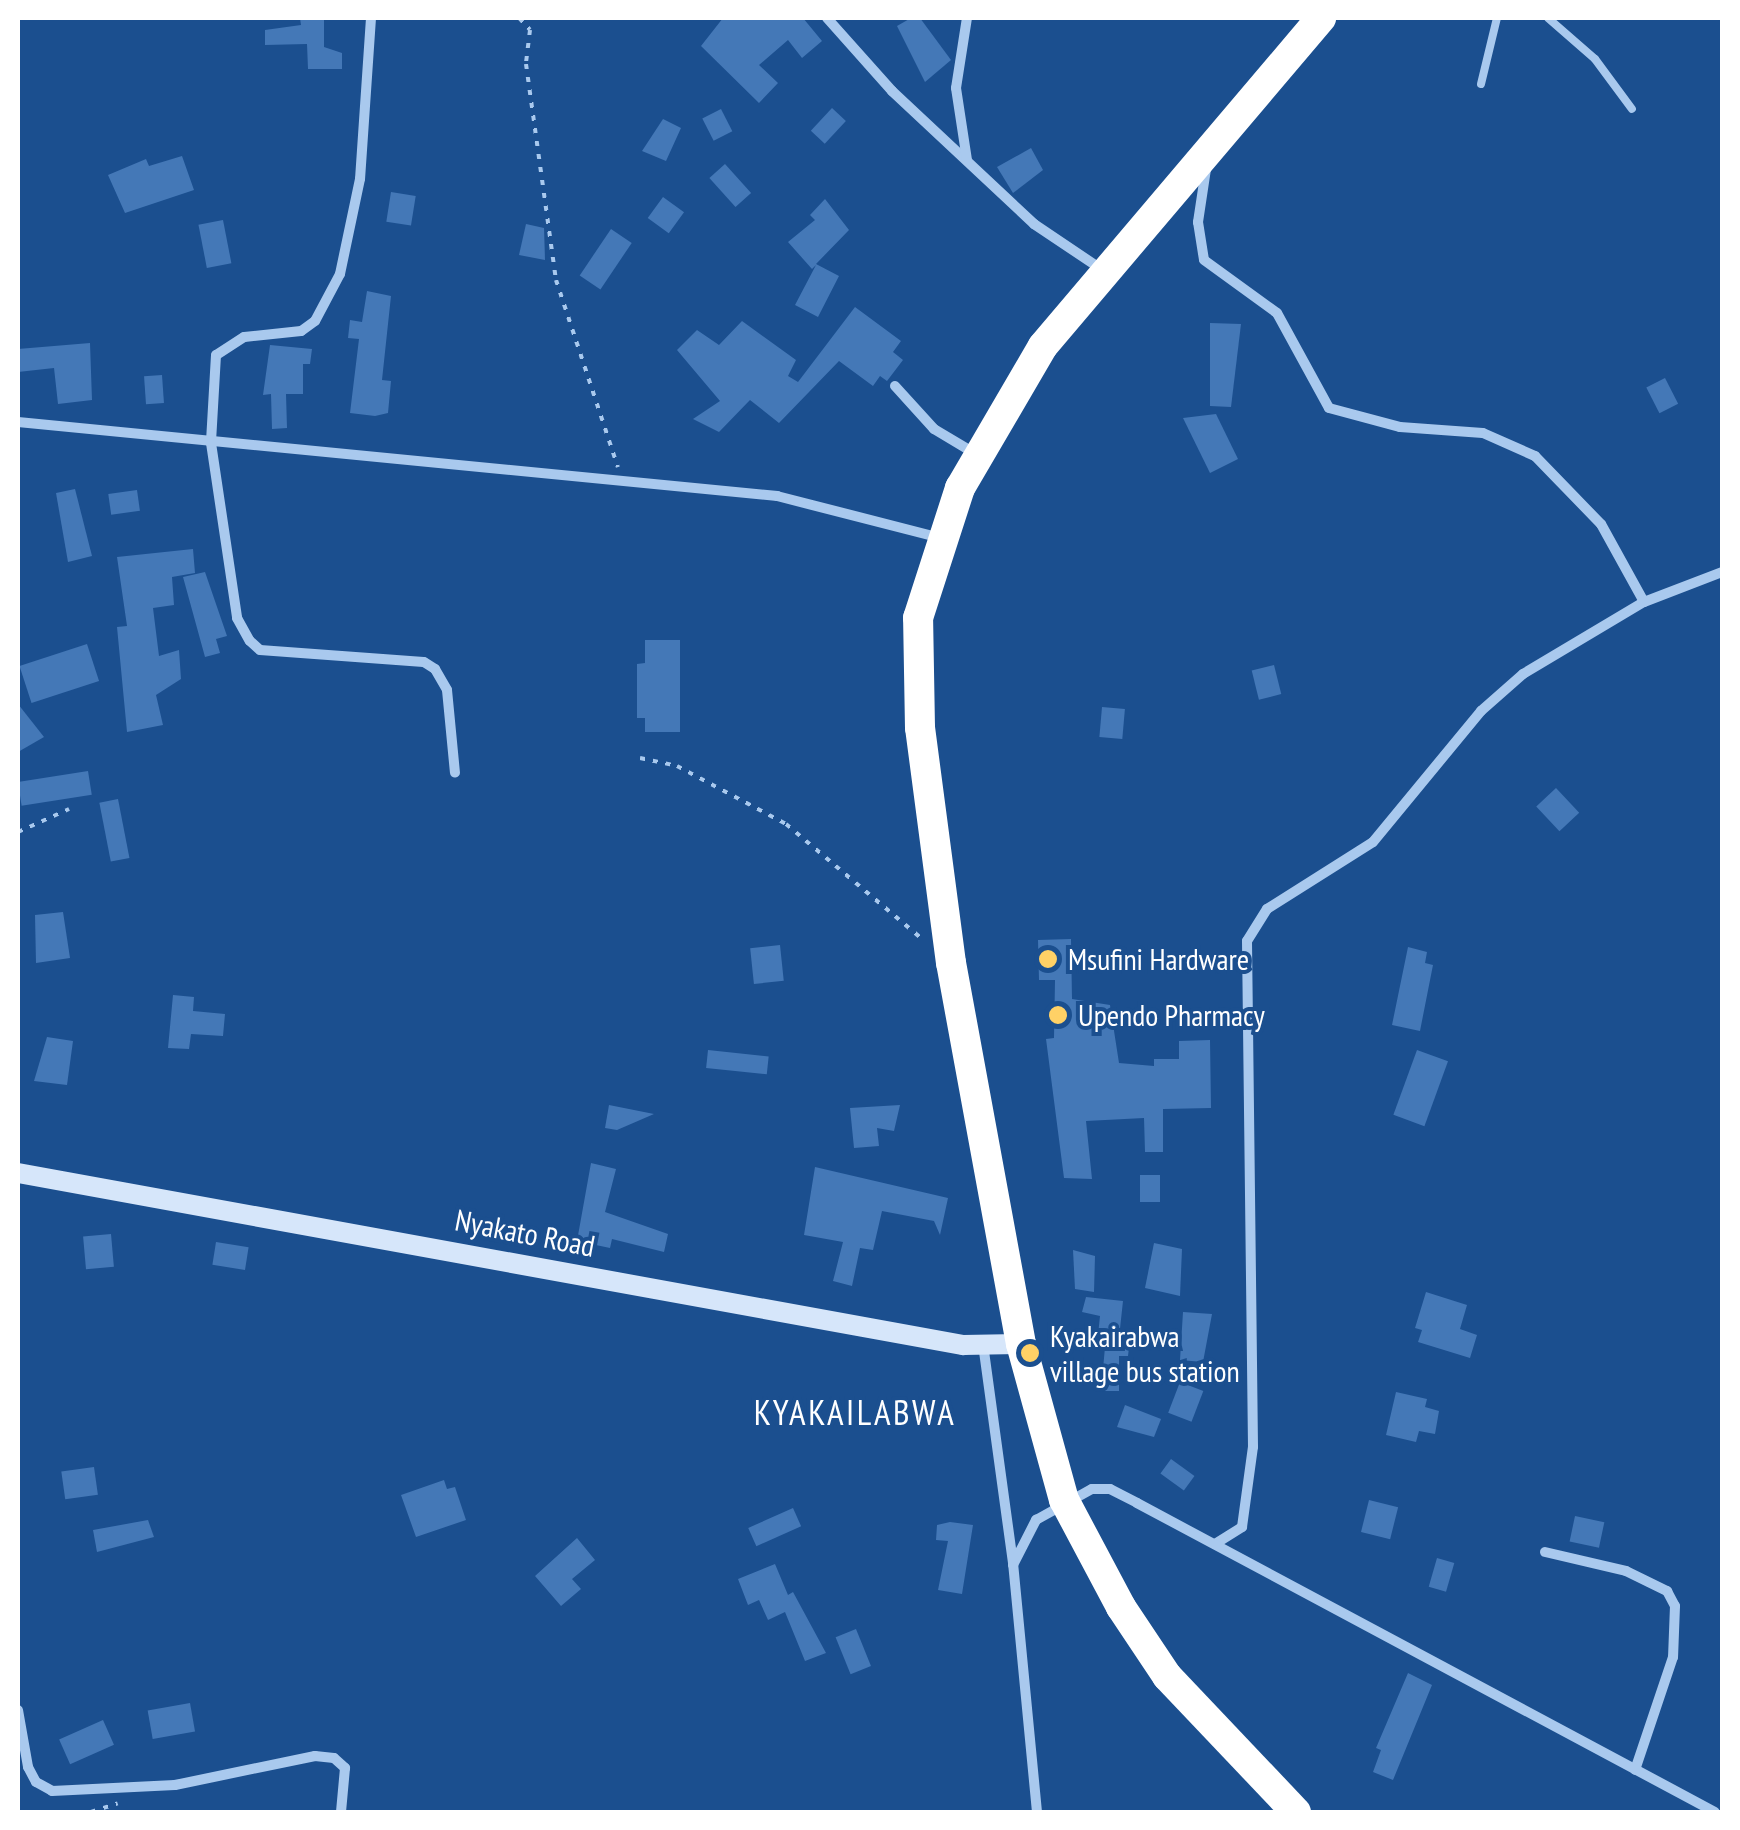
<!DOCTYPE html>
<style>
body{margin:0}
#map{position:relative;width:1740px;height:1830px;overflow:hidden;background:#1b4f8f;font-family:"PT Sans Narrow",sans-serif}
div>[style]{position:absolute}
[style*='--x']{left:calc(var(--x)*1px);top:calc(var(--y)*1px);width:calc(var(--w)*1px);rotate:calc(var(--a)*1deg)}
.building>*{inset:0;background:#4478b7;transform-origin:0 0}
.path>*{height:4px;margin-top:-2px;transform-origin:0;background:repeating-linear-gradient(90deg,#a9c9ee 0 5px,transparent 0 13px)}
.lane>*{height:8px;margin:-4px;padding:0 4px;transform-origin:4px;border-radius:4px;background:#a9c9ee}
.street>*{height:10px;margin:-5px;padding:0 5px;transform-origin:5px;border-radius:5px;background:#a9c9ee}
.secondary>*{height:20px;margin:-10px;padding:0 10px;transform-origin:10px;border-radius:10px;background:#d6e6fa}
.highway>*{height:30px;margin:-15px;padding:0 15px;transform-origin:15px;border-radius:15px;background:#fff}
.dots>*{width:28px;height:28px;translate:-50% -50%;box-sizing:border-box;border:5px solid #1b4f8f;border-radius:50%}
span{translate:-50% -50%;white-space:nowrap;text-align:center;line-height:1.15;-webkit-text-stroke:8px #1b4f8f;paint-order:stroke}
.poi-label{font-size:30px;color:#fff}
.left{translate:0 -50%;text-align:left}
.street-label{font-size:30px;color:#fff}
.quarter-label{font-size:35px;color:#fff;letter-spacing:2.5px}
.frame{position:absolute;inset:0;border:20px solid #fff;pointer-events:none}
</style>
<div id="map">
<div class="building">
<i style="clip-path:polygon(300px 18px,324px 18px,324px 47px,342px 53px,342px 69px,308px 69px,307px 44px,265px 45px,265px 30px,301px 25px)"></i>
<i style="clip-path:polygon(723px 18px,803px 18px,822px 41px,802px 58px,788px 40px,759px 65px,778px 83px,759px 103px,701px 46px)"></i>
<i style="clip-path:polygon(911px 18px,920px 18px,951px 60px,925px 82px,897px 26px)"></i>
<i style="left:832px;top:108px;width:19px;height:31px;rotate:43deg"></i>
<i style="left:721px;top:109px;width:25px;height:21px;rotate:63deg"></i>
<i style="clip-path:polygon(663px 119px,681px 128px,666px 161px,642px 151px)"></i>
<i style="clip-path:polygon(1031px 148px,1043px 170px,1013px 193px,997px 167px)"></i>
<i style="clip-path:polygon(182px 156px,194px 190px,125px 213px,108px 175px,146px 159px,149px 166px)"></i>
<i style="left:725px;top:164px;width:39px;height:21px;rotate:48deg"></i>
<i style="left:391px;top:192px;width:25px;height:30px;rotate:9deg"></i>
<i style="left:663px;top:197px;width:26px;height:26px;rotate:36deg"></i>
<i style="clip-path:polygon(825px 199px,849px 230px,816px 264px,839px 276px,818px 317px,795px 305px,816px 265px,812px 269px,788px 242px,815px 220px,810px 215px)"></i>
<i style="left:223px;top:220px;width:44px;height:25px;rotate:79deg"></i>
<i style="clip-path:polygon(526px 224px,544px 228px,545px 260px,519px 255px)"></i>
<i style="left:611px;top:229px;width:25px;height:56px;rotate:34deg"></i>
<i style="clip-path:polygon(367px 291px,391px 296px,382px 380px,391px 381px,388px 413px,375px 416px,350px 413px,359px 339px,348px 338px,350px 320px,362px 322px)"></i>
<i style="clip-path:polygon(855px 307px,901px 341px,893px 352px,903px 360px,887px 381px,880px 376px,873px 386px,839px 361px,779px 423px,750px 400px,719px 432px,693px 419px,720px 401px,677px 350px,697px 330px,719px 345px,742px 321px,796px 360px,788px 376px,798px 382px)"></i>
<i style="clip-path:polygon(1210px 323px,1241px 324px,1231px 407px,1210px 406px)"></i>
<i style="clip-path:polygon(90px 343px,92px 400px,58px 404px,54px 368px,18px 372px,18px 349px)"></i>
<i style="clip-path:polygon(270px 345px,312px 349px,310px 364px,303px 364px,303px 394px,286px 394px,287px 428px,272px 429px,271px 394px,263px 395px)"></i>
<i style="left:162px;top:375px;width:28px;height:18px;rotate:86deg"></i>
<i style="left:1665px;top:378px;width:29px;height:21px;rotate:63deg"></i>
<i style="clip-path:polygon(1216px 414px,1238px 459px,1210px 473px,1183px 418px)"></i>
<i style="clip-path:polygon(75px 489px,92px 556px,68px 562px,56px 493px)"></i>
<i style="left:137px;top:490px;width:21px;height:29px;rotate:82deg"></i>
<i style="clip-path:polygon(193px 549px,195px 573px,172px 577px,174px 605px,153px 608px,159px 656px,179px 650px,181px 679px,156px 695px,163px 725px,127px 732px,117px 627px,127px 626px,117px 557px)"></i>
<i style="clip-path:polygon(205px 572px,227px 636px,216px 639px,220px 653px,205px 657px,183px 577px)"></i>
<i style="clip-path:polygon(645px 640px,680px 640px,680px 732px,645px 732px,645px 718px,637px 718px,637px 664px,645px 663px)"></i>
<i style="left:87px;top:644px;width:39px;height:71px;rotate:72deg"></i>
<i style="left:1274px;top:665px;width:30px;height:23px;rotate:76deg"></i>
<i style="clip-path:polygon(18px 704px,44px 737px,18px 752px)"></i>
<i style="left:1102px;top:707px;width:23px;height:30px;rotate:5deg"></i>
<i style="left:88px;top:771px;width:24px;height:71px;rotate:81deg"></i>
<i style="left:1556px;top:788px;width:34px;height:27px;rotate:47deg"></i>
<i style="left:118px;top:799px;width:60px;height:19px;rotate:79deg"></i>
<i style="clip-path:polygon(63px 912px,70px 958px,36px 963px,35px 915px)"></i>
<i style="clip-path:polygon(1071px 939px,1072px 999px,1110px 1005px,1119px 1063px,1154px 1066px,1154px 1059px,1179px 1059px,1179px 1041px,1210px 1040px,1211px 1108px,1163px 1109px,1163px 1152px,1145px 1152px,1144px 1118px,1086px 1121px,1092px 1179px,1064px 1178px,1046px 1039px,1054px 1038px,1055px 980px,1039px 980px,1038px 940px)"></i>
<i style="left:780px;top:945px;width:36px;height:30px;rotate:84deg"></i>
<i style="clip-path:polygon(1408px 947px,1427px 952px,1425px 963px,1433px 965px,1420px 1031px,1392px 1025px)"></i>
<i style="clip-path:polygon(173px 995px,194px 997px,193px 1011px,225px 1014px,223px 1036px,191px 1034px,189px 1049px,168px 1048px)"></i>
<i style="clip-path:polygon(47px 1037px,73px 1041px,67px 1085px,34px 1081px)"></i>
<i style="left:708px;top:1050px;width:61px;height:18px;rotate:6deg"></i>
<i style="left:1417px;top:1050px;width:33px;height:69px;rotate:20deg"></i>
<i style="clip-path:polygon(609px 1105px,654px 1114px,617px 1130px,605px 1128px)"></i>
<i style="clip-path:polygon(900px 1105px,894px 1131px,877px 1128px,879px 1146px,854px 1148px,850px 1108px)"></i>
<i style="clip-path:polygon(591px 1163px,616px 1169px,605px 1212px,668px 1234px,664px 1252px,612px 1239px,610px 1248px,577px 1241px)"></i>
<i style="clip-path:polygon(815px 1167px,948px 1198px,940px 1235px,934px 1221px,882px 1211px,873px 1250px,860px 1248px,852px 1286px,833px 1281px,843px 1242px,804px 1235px)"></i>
<i style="left:1140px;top:1175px;width:20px;height:27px"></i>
<i style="left:111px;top:1234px;width:33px;height:28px;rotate:85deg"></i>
<i style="left:216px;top:1242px;width:33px;height:23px;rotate:9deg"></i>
<i style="clip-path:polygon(1154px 1243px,1182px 1249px,1180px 1296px,1145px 1288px)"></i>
<i style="clip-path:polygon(1073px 1250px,1095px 1256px,1094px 1292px,1075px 1289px)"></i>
<i style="clip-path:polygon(1426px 1292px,1467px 1305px,1460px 1329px,1477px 1335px,1470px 1358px,1418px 1342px,1422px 1330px,1415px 1328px)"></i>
<i style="clip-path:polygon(1086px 1297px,1123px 1301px,1119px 1338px,1130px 1339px,1128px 1356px,1119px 1356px,1119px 1391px,1101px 1391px,1106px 1336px,1098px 1335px,1100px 1316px,1082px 1312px)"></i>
<i style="clip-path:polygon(1183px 1312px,1212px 1314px,1203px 1362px,1180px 1360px)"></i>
<i style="left:1180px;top:1382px;width:25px;height:33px;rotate:21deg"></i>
<i style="clip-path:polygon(1396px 1392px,1427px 1399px,1425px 1407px,1439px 1411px,1435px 1434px,1419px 1431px,1416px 1442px,1386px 1435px)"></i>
<i style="clip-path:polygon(1125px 1405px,1161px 1419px,1154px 1437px,1117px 1427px)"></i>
<i style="left:1171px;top:1459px;width:29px;height:18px;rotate:36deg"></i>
<i style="left:94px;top:1467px;width:28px;height:33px;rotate:82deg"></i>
<i style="clip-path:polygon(444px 1480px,447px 1489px,455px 1487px,466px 1520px,416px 1537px,401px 1495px)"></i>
<i style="left:1369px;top:1500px;width:30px;height:33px;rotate:14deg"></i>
<i style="left:793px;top:1508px;width:20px;height:49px;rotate:66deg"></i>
<i style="left:1575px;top:1516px;width:30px;height:26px;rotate:12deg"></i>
<i style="clip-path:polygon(148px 1520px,154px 1537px,97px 1552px,93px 1530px)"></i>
<i style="clip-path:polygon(950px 1522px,973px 1525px,962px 1594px,938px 1590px,948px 1541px,936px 1540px,937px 1525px)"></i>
<i style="clip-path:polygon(577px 1538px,595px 1560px,572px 1579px,581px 1589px,561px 1606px,535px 1576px)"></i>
<i style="left:1437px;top:1558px;width:18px;height:30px;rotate:16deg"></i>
<i style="clip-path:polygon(775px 1564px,788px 1595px,793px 1592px,826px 1653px,805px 1661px,785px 1612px,768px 1620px,759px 1600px,748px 1605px,738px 1579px)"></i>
<i style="left:856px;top:1629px;width:40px;height:22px;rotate:68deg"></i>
<i style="clip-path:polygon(1408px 1673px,1432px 1685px,1393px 1780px,1373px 1772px,1381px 1750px,1376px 1748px)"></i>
<i style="left:190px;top:1703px;width:29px;height:43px;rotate:80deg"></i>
<i style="left:103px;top:1720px;width:27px;height:48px;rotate:66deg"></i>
</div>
<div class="path">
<i style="--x:519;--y:18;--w:16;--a:47"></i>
<i style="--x:530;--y:30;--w:34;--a:97"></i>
<i style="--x:526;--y:64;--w:218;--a:82.1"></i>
<i style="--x:556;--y:280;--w:197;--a:71.7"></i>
<i style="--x:640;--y:758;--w:38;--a:12"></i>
<i style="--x:677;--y:766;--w:123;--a:28"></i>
<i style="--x:786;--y:824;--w:178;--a:40.2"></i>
<i style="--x:18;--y:832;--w:56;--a:-24.3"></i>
<i style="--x:91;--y:1812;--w:28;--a:-18"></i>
</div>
<div class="lane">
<i style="--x:1548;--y:18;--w:62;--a:41.1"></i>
<i style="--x:1595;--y:59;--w:62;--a:53.5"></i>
<i style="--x:1481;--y:84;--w:68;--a:-76.4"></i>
</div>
<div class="street">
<i style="--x:371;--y:18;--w:161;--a:93.9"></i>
<i style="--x:360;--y:179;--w:97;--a:101.9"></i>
<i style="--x:340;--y:274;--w:53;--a:118"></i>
<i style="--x:315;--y:321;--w:17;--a:144"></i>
<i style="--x:301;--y:331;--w:57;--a:174"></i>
<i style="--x:244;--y:337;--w:33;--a:147"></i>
<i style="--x:216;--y:355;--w:88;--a:93.3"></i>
<i style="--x:211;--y:443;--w:177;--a:81.5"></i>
<i style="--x:237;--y:618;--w:26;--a:61"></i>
<i style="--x:250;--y:641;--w:13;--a:42"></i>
<i style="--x:260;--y:650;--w:164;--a:4.2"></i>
<i style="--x:424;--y:662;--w:13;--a:32"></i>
<i style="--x:435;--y:669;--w:24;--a:60"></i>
<i style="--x:447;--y:690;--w:83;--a:84.5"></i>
<i style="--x:827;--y:18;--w:98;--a:48.3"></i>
<i style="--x:892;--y:91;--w:195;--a:43.1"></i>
<i style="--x:1034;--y:224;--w:81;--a:33.9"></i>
<i style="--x:967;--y:160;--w:73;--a:-98.7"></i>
<i style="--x:956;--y:88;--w:71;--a:-81.1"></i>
<i style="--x:1206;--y:169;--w:54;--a:98.6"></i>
<i style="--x:1198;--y:222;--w:38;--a:81"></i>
<i style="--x:1204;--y:260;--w:90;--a:36"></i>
<i style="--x:1277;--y:313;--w:108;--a:61.3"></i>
<i style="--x:1329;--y:408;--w:73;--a:15"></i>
<i style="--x:1400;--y:427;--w:83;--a:4.1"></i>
<i style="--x:1483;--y:433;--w:57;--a:23.9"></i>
<i style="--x:1535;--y:456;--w:95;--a:45.9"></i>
<i style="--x:1601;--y:524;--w:89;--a:61.1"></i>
<i style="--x:895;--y:386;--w:58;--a:47.8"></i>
<i style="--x:934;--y:429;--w:49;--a:30.8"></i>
<i style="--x:18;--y:422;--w:763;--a:5.57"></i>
<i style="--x:777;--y:496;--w:168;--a:14.4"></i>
<i style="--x:983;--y:1344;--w:222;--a:82.2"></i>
<i style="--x:1215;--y:1544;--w:32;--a:-32"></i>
<i style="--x:1242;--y:1527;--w:81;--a:-82.2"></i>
<i style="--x:1253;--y:1447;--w:506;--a:-90.68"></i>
<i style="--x:1247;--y:941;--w:38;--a:-58"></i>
<i style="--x:1267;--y:909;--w:125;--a:-32.3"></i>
<i style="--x:1373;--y:842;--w:170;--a:-50.5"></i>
<i style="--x:1481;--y:711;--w:56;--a:-41.4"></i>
<i style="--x:1523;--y:674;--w:141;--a:-30.8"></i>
<i style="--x:1644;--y:602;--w:84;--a:-21"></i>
<i style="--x:1545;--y:1552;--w:83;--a:13.2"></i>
<i style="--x:1626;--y:1571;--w:46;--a:26"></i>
<i style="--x:1667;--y:1591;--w:17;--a:62"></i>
<i style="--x:1675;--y:1606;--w:51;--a:92.2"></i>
<i style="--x:1673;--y:1657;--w:119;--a:108.6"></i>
<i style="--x:18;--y:1710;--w:58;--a:80"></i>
<i style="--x:28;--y:1767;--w:17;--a:62"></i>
<i style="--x:36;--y:1782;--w:18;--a:29"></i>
<i style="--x:52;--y:1791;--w:123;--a:-2.8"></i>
<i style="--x:175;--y:1785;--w:143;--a:-11.7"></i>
<i style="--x:315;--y:1756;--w:19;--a:6"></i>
<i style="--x:334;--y:1758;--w:15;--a:42"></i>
<i style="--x:345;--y:1768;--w:44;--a:95.2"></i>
<i style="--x:1037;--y:1812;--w:248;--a:-95.5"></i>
<i style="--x:1013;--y:1565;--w:51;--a:-62.9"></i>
<i style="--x:1036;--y:1520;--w:64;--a:-29"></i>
<i style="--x:1092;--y:1489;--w:18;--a:0"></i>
<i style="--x:1110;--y:1489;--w:30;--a:27"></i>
<i style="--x:1137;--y:1503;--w:655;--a:28.13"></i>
</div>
<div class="secondary">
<i style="--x:18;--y:1173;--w:961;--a:10.32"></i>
<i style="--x:963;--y:1345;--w:58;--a:-1"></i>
</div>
<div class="highway">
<i style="--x:1296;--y:1812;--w:187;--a:-133.5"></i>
<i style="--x:1167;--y:1676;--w:83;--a:-123.7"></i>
<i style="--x:1121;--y:1607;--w:121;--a:-118"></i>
<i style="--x:1064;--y:1500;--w:162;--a:-105.4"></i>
<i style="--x:1021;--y:1344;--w:387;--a:-100.4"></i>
<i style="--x:951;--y:963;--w:237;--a:-97.5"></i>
<i style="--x:920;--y:728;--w:110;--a:-91"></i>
<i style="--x:918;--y:618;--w:137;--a:-72.1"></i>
<i style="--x:960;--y:488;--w:164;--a:-59.7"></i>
<i style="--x:1043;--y:346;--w:430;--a:-49.7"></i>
</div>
<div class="dots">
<i style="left:1048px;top:959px;background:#ffd166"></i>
<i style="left:1058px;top:1015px;background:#ffd166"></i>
<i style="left:1030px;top:1353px;background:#ffd166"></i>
</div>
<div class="poi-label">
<span class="left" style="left:1068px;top:959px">Msufini Hardware</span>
<span class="left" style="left:1078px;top:1015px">Upendo Pharmacy</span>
<span class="left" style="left:1050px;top:1353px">Kyakairabwa<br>village bus station</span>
</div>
<div class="street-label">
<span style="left:525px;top:1233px;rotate:11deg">Nyakato Road</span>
</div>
<div class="quarter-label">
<span style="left:855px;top:1412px">KYAKAILABWA</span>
</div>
<div class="frame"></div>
</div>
